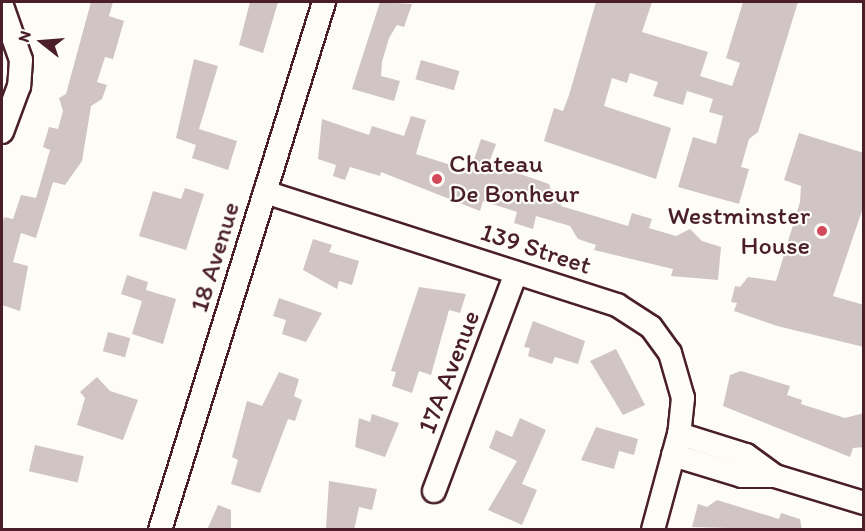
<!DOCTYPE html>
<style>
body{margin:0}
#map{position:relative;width:865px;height:531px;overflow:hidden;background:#fdfcf7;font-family:Itim,sans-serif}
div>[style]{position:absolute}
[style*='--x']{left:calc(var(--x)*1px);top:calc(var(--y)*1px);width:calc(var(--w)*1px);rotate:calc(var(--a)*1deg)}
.building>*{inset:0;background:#d0c5c4;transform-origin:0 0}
.roads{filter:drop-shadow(2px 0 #4a1f2b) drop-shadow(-2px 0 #4a1f2b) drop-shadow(0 2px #4a1f2b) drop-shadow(0 -2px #4a1f2b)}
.minor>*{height:22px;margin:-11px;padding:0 11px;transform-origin:11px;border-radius:11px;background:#fdfcf7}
.dots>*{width:16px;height:16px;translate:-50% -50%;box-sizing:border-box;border:3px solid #fdfcf7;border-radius:50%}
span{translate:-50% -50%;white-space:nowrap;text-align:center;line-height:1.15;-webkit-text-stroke:4.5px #fdfcf7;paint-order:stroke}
.poi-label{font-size:26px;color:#4a1f2b}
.left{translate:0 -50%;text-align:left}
.right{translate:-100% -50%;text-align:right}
.street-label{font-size:26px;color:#4a1f2b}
.frame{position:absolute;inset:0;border:3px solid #4a1f2b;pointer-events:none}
.north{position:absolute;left:12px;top:12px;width:60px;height:60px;-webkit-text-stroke:4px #fdfcf7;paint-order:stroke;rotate:287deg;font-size:16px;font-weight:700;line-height:24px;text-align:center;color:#4a1f2b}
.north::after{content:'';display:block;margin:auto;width:21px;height:27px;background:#4a1f2b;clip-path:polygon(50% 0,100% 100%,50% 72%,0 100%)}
</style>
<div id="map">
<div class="building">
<i style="clip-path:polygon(91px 2px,113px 2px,109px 16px,124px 21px,113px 59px,105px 57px,97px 82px,107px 85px,102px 99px,91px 106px,82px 161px,65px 185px,53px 182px,36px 238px,21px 233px,13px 262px,28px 266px,20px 311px,2px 305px,2px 225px,4px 217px,13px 219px,21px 195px,36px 198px,50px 150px,43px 147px,49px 127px,58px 129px,63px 111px,59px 98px,66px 94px)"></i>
<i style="clip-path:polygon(250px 2px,278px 2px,263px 53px,239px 45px)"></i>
<i style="clip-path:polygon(380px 2px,412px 4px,404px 27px,397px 25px,389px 38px,382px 62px,381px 76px,400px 81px,394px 101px,352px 89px)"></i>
<i style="clip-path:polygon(596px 2px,652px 2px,642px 32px,708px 52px,700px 76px,732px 86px,740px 63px,726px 58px,743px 2px,798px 2px,758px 132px,749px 139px,741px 167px,749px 169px,739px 204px,678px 187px,693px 137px,716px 144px,723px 116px,709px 112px,713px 99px,687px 91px,683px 105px,653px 96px,658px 82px,630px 73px,627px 83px,612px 78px,604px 106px,671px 128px,656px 179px,544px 141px,554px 108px,563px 111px,569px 95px)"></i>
<i style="clip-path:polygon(194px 59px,218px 66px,199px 129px,237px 141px,228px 170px,192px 158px,196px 145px,176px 138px)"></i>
<i style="left:421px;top:60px;width:40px;height:20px;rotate:16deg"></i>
<i style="clip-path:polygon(411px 116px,426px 120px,416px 154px,470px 171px,481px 139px,496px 144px,489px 163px,549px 184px,553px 196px,563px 199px,561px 206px,628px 226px,632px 213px,652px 219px,649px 228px,676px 236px,690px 229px,702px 241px,721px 247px,718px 280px,671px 276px,673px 269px,594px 250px,596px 245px,578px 239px,570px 226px,536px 216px,533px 229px,514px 223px,517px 212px,483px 201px,480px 211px,381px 172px,380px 176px,350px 167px,345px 180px,333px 176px,336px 165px,318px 159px,322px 119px,369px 135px,372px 126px,404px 136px)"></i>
<i style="clip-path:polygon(799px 133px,864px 153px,864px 205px,833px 296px,864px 305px,864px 347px,777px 326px,734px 311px,737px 303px,731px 302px,735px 286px,740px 287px,748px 277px,776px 281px,800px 202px,801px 186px,784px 180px)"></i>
<i style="clip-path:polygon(185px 188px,204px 194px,186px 250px,139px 236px,153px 191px,181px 199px)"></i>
<i style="clip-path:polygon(313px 239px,332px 245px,329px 252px,359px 261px,352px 285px,339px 281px,337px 289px,303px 270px)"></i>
<i style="clip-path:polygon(127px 275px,148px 282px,146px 290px,176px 299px,163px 344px,132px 334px,142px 301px,121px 294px)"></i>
<i style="clip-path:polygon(419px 287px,466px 294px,460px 313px,449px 310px,431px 375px,419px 371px,412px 393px,392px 386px,396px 372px,391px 371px)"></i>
<i style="clip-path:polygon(279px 298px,322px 313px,306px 342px,282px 334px,286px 320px,273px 316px)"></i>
<i style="clip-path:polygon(533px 321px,585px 341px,578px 364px,555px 357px,552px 364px,528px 356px,530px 348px,524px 347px)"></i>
<i style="left:108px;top:332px;width:23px;height:20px;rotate:15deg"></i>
<i style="clip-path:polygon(616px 349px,645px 405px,623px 415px,590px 361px)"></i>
<i style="clip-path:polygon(741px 371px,790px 386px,787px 395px,802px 400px,801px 404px,845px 418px,864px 413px,864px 447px,853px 448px,850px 457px,723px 406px,730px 375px)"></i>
<i style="clip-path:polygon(279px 372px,299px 379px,294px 396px,302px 400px,295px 421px,288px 419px,260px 493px,231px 484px,238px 460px,232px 457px,247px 401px,262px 406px)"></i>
<i style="clip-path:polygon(97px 377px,110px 391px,138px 400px,123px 440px,77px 425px,85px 398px,80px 392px)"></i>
<i style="clip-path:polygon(372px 414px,399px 423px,385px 457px,355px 447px,359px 418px,370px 422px)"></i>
<i style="clip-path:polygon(520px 418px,546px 430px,522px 484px,537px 490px,522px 525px,488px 510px,517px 461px,489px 448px,496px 430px,512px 437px)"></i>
<i style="clip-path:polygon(596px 427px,638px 439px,634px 455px,619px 451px,614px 469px,581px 460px)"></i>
<i style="left:35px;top:445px;width:50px;height:27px;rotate:13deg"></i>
<i style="clip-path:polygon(329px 481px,377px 489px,372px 510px,359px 507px,354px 530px,326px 528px)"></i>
<i style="clip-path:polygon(717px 500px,779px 519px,781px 513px,800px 519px,802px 530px,692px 527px,698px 504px,707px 507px)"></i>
<i style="clip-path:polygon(218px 505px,231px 510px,231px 530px,207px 530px)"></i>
</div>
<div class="roads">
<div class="minor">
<i style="--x:2;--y:6;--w:57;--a:70.6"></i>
<i style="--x:21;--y:60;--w:26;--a:94"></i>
<i style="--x:19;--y:86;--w:49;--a:110.3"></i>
<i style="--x:265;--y:192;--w:370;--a:17.8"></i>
<i style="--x:617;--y:305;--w:40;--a:32.9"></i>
<i style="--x:651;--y:327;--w:32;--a:54"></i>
<i style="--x:670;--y:353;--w:47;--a:73.9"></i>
<i style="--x:683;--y:398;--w:36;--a:96"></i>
<i style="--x:679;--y:434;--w:99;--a:105.2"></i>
<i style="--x:679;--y:434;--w:70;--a:17.4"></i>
<i style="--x:746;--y:455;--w:36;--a:36"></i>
<i style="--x:673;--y:455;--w:72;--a:16.9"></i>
<i style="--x:742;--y:476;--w:33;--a:0"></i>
<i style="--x:775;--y:476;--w:93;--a:16.9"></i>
<i style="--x:434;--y:491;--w:233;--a:-69.4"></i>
<i style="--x:160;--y:530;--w:553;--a:-72.74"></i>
</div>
</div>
<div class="dots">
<i style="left:437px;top:179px;background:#d1495b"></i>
<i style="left:822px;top:231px;background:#d1495b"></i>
</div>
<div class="poi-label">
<span class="left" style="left:449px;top:179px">Chateau<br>De Bonheur</span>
<span class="right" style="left:810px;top:231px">Westminster<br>House</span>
</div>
<div class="street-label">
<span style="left:536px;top:249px;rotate:18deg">139 Street</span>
<span style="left:215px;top:257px;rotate:-73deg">18 Avenue</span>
<span style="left:449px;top:372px;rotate:-69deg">17A Avenue</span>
</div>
<div class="frame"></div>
<div class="north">N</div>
</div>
